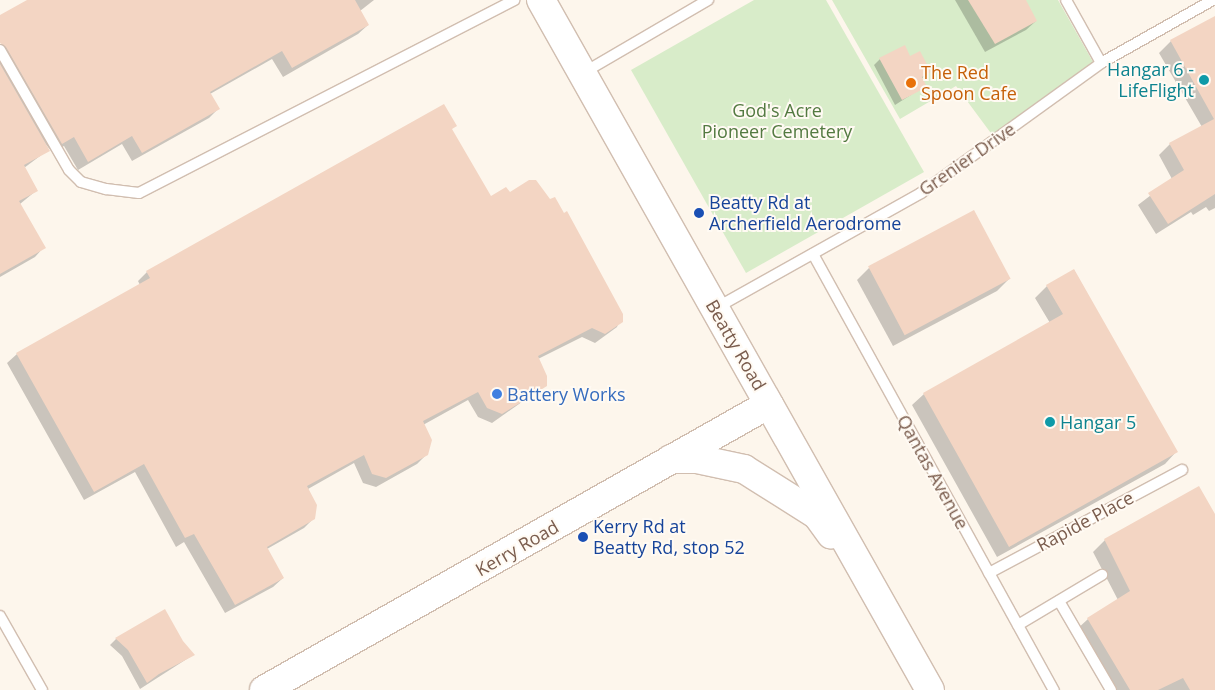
<!DOCTYPE html>
<style>
body{margin:0}
#map{position:relative;width:1215px;height:690px;overflow:hidden;background:#fdf6ec;font-family:"Open Sans",sans-serif}
div>[style]{position:absolute}
[style*='--x']{left:calc(var(--x)*1px);top:calc(var(--y)*1px);width:calc(var(--w)*1px);rotate:calc(var(--a)*1deg)}
.green>*{inset:0;background:#d8ecc9}
.shadow>*{inset:0;background:#0003}
.building>*{inset:0;background:#f3d5c3;transform-origin:0 0}
.roads{filter:drop-shadow(1px 0 #d1beb0) drop-shadow(-1px 0 #d1beb0) drop-shadow(0 1px #d1beb0) drop-shadow(0 -1px #d1beb0)}
.lane>*{height:10px;margin:-5px;padding:0 5px;transform-origin:5px;border-radius:5px;background:#fff}
.secondary>*{height:28px;margin:-14px;padding:0 14px;transform-origin:14px;border-radius:14px;background:#fff}
.dots>*{width:14px;height:14px;translate:-50% -50%;box-sizing:border-box;border:2px solid #fffaf3;border-radius:50%}
span{translate:-50% -50%;white-space:nowrap;text-align:center;line-height:1.15;-webkit-text-stroke:4px #fffaf3;paint-order:stroke}
.culture-label{font-size:18px;color:#0d838f}
.right{translate:-100% -50%;text-align:right}
.left{translate:0 -50%;text-align:left}
.food-label{font-size:18px;color:#c56008}
.park-label{font-size:18px;color:#537a41}
.street-label{font-size:18px;color:#7a5c4d}
.transit-label{font-size:18px;color:#164399}
.shop-label{font-size:18px;color:#366cbe}
</style>
<div id="map">
<div class="green">
<i style="clip-path:polygon(754px 0,826px 0,924px 172px,746px 273px,631px 70px)"></i>
<i style="clip-path:polygon(832px 0,1058px 0,1093px 62px,993px 136px,956px 86px,900px 119px)"></i>
</div>
<div class="shadow">
<i style="clip-path:polygon(29px 0,374px 0,360px 11px,368px 25px,358px 34px,283px 77px,272px 59px,210px 94px,218px 109px,209px 118px,132px 161px,122px 144px,78px 170px,64px 146px,52px 152px,43px 141px,48px 150px,24px 168px,37px 190px,20px 204px,44px 247px,35px 257px,0 277px,0 50px,5px 46px,0 18px)"></i>
<i style="clip-path:polygon(955px 0,1025px 0,1036px 21px,1026px 30px,985px 52px)"></i>
<i style="clip-path:polygon(1215px 17px,1215px 208px,1209px 211px,1206px 207px,1193px 215px,1191px 212px,1156px 234px,1138px 205px,1172px 179px,1159px 155px,1170px 144px,1202px 127px,1159px 53px,1171px 41px)"></i>
<i style="clip-path:polygon(880px 59px,930px 71px,921px 79px,925px 86px,895px 105px,874px 65px)"></i>
<i style="clip-path:polygon(451px 129px,491px 198px,622px 314px,617px 327px,595px 343px,582px 337px,538px 359px,546px 385px,492px 423px,478px 417px,468px 400px,423px 425px,427px 454px,417px 464px,376px 487px,363px 483px,354px 463px,308px 489px,314px 518px,304px 528px,267px 549px,283px 578px,273px 587px,225px 613px,184px 542px,176px 547px,135px 472px,84px 500px,7px 363px,17px 354px,140px 285px,138px 281px,147px 272px)"></i>
<i style="clip-path:polygon(869px 268px,1009px 279px,997px 291px,893px 346px,857px 280px)"></i>
<i style="clip-path:polygon(1074px 270px,1176px 452px,1165px 464px,997px 557px,912px 405px,924px 394px,1050px 323px,1035px 298px,1047px 286px)"></i>
<i style="clip-path:polygon(1215px 517px,1215px 690px,1112px 690px,1076px 630px,1088px 619px,1118px 600px,1093px 552px,1105px 540px)"></i>
<i style="clip-path:polygon(116px 639px,182px 642px,193px 655px,140px 689px,122px 656px,110px 645px)"></i>
</div>
<div class="building">
<i style="clip-path:polygon(27px 0,355px 0,369px 25px,292px 68px,282px 51px,210px 92px,220px 109px,142px 153px,132px 136px,88px 162px,74px 137px,62px 144px,6px 47px,0 43px,0 15px)"></i>
<i style="clip-path:polygon(968px 0,1026px 0,1037px 21px,995px 44px)"></i>
<i style="clip-path:polygon(1215px 16px,1215px 194px,1168px 224px,1148px 193px,1184px 170px,1169px 143px,1214px 119px,1170px 40px)"></i>
<i style="clip-path:polygon(905px 45px,910px 56px,920px 51px,931px 72px,922px 77px,927px 87px,902px 100px,879px 58px)"></i>
<i style="clip-path:polygon(0 64px,50px 151px,24px 165px,38px 191px,19px 201px,46px 248px,0 274px)"></i>
<i style="clip-path:polygon(444px 104px,457px 126px,452px 129px,491px 196px,506px 187px,510px 192px,529px 180px,536px 180px,550px 199px,555px 197px,564px 213px,567px 211px,623px 314px,623px 322px,605px 334px,592px 328px,538px 356px,547px 376px,547px 386px,502px 414px,487px 408px,478px 392px,423px 421px,432px 440px,428px 455px,386px 478px,372px 474px,364px 455px,307px 486px,317px 505px,315px 519px,267px 547px,284px 578px,235px 605px,194px 534px,185px 538px,144px 464px,94px 492px,16px 353px,150px 278px,146px 271px)"></i>
<i style="left:974px;top:210px;width:78px;height:120px;rotate:62deg"></i>
<i style="clip-path:polygon(1074px 269px,1178px 452px,1009px 547px,923px 393px,1063px 314px,1046px 285px)"></i>
<i style="clip-path:polygon(1199px 486px,1215px 514px,1215px 690px,1190px 690px,1183px 678px,1158px 690px,1130px 690px,1087px 618px,1130px 591px,1104px 539px)"></i>
<i style="clip-path:polygon(165px 609px,183px 641px,195px 655px,159px 674px,147px 683px,128px 650px,115px 638px)"></i>
</div>
<div class="roads">
<div class="lane">
<i style="--x:1066;--y:0;--w:72;--a:60.9"></i>
<i style="--x:0;--y:50;--w:138;--a:60.1"></i>
<i style="--x:69;--y:170;--w:17;--a:45"></i>
<i style="--x:81;--y:182;--w:26;--a:16"></i>
<i style="--x:106;--y:189;--w:33;--a:7"></i>
<i style="--x:139;--y:193;--w:422;--a:-27.2"></i>
<i style="--x:583;--y:73;--w:145;--a:-30.3"></i>
<i style="--x:813;--y:254;--w:498;--a:61.1"></i>
<i style="--x:716;--y:308;--w:235;--a:-29.3"></i>
<i style="--x:921;--y:193;--w:222;--a:-35.8"></i>
<i style="--x:1101;--y:63;--w:129;--a:-29.4"></i>
<i style="--x:989;--y:573;--w:219;--a:-28.1"></i>
<i style="--x:1059;--y:601;--w:103;--a:59.7"></i>
<i style="--x:0;--y:616;--w:85;--a:60.4"></i>
<i style="--x:1018;--y:625;--w:98;--a:-30.8"></i>
</div>
<div class="secondary">
<i style="--x:541;--y:0;--w:792;--a:60.59"></i>
<i style="--x:671;--y:459;--w:26;--a:0"></i>
<i style="--x:697;--y:459;--w:48;--a:12"></i>
<i style="--x:744;--y:469;--w:86;--a:32.2"></i>
<i style="--x:817;--y:515;--w:24;--a:54"></i>
<i style="--x:264;--y:690;--w:580;--a:-29.52"></i>
</div>
</div>
<div class="dots">
<i style="left:1204px;top:80px;background:#0f9aa8"></i>
<i style="left:911px;top:83px;background:#e8710a"></i>
<i style="left:699px;top:213px;background:#1a4fb4"></i>
<i style="left:497px;top:394px;background:#3f7fe0"></i>
<i style="left:1050px;top:422px;background:#0f9aa8"></i>
<i style="left:583px;top:537px;background:#1a4fb4"></i>
</div>
<div class="culture-label">
<span class="right" style="left:1194px;top:80px">Hangar 6 -<br>LifeFlight</span>
<span class="left" style="left:1060px;top:422px">Hangar 5</span>
</div>
<div class="food-label">
<span class="left" style="left:921px;top:83px">The Red<br>Spoon Cafe</span>
</div>
<div class="park-label">
<span style="left:777px;top:121px">God's Acre<br>Pioneer Cemetery</span>
</div>
<div class="street-label">
<span style="left:967px;top:159px;rotate:-35deg">Grenier Drive</span>
<span style="left:736px;top:345px;rotate:60deg">Beatty Road</span>
<span style="left:933px;top:472px;rotate:61deg">Qantas Avenue</span>
<span style="left:1085px;top:521px;rotate:-28deg">Rapide Place</span>
<span style="left:517px;top:548px;rotate:-30deg">Kerry Road</span>
</div>
<div class="transit-label">
<span class="left" style="left:709px;top:213px">Beatty Rd at<br>Archerfield Aerodrome</span>
<span class="left" style="left:593px;top:537px">Kerry Rd at<br>Beatty Rd, stop 52</span>
</div>
<div class="shop-label">
<span class="left" style="left:507px;top:394px">Battery Works</span>
</div>
</div>
